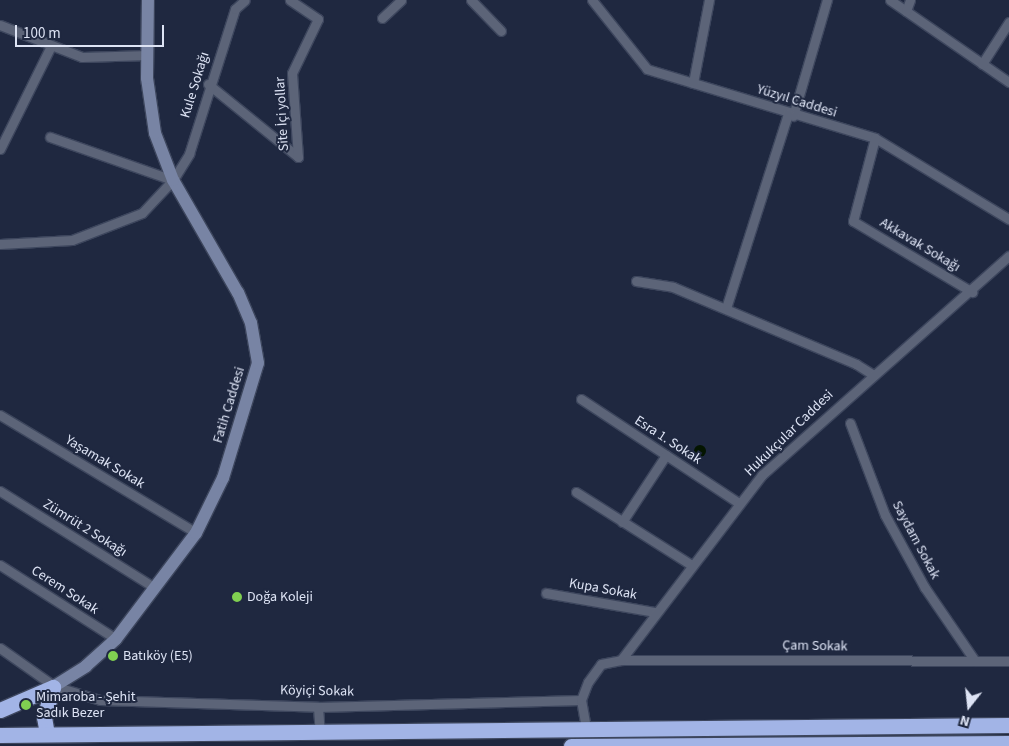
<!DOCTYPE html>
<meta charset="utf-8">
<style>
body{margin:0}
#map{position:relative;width:1009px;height:746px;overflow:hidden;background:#1f2840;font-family:"Source Sans 3",sans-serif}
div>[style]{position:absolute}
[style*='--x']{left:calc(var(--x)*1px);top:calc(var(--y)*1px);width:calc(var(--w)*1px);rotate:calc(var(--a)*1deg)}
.water>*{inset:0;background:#041500}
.round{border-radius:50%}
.roads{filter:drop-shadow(1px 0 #3d465d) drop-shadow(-1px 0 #3d465d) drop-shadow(0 1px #3d465d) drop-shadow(0 -1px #3d465d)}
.street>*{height:9px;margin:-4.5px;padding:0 4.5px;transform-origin:4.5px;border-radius:4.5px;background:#5c6478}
.secondary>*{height:12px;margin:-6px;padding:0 6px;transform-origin:6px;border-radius:6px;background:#7884a4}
.highway>*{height:15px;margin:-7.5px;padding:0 7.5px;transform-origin:7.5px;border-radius:7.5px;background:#a2b4e6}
.dots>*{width:14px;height:14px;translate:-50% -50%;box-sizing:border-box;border:2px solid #1f2840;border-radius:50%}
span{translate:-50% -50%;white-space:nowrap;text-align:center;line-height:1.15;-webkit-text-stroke:4px #1f2840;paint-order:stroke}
.street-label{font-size:14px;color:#dde3f4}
.poi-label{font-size:14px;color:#dde3f4}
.left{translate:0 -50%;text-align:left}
.north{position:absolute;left:944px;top:681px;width:50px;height:50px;-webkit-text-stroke:4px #1f2840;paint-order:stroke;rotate:196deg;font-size:14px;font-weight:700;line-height:20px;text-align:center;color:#dde3f4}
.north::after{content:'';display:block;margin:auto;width:18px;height:22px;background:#dde3f4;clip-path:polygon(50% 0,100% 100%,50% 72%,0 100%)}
.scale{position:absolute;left:15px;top:25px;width:149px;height:22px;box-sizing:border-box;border:2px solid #dde3f4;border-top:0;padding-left:6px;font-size:15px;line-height:18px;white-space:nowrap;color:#dde3f4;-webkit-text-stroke:4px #1f2840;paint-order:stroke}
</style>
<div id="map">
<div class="water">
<i class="round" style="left:694px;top:445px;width:12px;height:12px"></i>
</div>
<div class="roads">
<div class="street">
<i style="--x:471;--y:0;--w:43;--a:45.9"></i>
<i style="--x:592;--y:0;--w:88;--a:51.4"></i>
<i style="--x:647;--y:69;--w:238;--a:16.8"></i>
<i style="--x:875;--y:138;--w:157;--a:31.2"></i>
<i style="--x:890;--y:0;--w:145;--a:34.6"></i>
<i style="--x:906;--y:11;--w:12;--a:-70"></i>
<i style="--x:382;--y:18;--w:26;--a:-43"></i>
<i style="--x:0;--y:25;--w:88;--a:21.3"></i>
<i style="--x:82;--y:57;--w:66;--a:-1.7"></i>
<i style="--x:982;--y:64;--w:50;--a:-57.3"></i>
<i style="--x:693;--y:83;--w:85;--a:-79.1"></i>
<i style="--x:208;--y:84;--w:116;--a:39"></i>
<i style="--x:298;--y:157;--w:84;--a:-94.1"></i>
<i style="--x:292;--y:73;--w:60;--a:-64.3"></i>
<i style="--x:318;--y:19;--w:34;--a:-146"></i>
<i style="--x:793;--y:116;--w:121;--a:-73.7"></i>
<i style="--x:50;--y:137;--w:130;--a:19.3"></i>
<i style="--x:875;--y:138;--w:86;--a:104.8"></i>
<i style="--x:853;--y:221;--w:139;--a:30.8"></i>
<i style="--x:0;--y:149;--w:115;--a:-63.7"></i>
<i style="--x:0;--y:244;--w:72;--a:-3.2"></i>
<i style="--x:72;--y:240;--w:75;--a:-21.1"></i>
<i style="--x:142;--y:213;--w:45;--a:-46.8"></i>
<i style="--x:173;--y:180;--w:31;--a:-58"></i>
<i style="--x:189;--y:154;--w:152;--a:-72.4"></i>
<i style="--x:235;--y:9;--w:13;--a:-42"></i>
<i style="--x:636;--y:281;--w:37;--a:9"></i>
<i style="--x:673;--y:287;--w:199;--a:22.8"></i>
<i style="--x:856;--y:364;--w:19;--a:32"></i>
<i style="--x:726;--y:308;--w:204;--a:-72.3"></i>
<i style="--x:581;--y:399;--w:189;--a:33.4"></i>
<i style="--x:0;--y:415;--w:229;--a:31"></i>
<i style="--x:850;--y:423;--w:98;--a:69.2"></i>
<i style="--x:885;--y:515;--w:83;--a:61.3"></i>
<i style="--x:925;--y:588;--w:88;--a:55.6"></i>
<i style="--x:0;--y:491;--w:183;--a:32"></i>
<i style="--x:576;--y:492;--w:135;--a:32.3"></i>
<i style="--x:622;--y:522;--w:80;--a:-56.7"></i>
<i style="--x:0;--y:565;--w:138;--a:32.5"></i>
<i style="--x:546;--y:593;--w:111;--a:9.9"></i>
<i style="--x:0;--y:648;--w:66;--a:35.1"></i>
<i style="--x:54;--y:686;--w:48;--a:16.9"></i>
<i style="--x:100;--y:700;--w:218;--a:1.8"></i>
<i style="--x:318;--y:707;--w:263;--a:-1.5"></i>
<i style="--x:621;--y:660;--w:388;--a:0.1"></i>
<i style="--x:318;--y:707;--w:26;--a:86"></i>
<i style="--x:586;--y:728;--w:28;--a:-100"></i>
<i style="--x:581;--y:700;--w:19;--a:-69"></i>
<i style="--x:588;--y:682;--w:22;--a:-54"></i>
<i style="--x:601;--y:664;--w:20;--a:-11"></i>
<i style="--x:621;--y:660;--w:233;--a:-52.7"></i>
<i style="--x:762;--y:475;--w:330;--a:-41.6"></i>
</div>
<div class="secondary">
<i style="--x:53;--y:687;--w:39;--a:-32"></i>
<i style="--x:86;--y:666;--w:40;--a:-42"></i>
<i style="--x:116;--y:639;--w:133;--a:-53"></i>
<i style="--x:196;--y:533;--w:61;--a:-63.9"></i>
<i style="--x:223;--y:478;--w:120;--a:-73.1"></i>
<i style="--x:258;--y:363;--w:41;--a:-99.9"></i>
<i style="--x:251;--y:323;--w:33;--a:-113"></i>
<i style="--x:238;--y:293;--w:130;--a:-119.9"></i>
<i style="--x:173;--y:180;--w:50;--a:-111"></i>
<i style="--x:155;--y:133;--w:56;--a:-98.3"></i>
<i style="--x:147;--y:78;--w:78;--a:-89.3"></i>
</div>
<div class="highway">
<i style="--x:0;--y:710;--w:58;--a:-23.5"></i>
<i style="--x:47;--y:734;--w:17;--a:-100"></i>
<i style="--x:44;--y:717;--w:31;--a:-73"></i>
<i style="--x:0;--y:735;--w:1009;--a:-0.57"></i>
<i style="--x:571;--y:746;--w:438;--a:-0.4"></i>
</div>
</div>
<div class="dots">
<i style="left:237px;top:597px;background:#80d051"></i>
<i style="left:113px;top:656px;background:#80d051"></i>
<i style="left:26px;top:705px;background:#80d051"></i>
</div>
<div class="street-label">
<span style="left:195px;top:85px;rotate:-73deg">Kule Sokağı</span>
<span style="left:797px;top:101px;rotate:17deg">Yüzyıl Caddesi</span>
<span style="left:282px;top:114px;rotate:-93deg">Site İçi yollar</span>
<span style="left:920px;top:245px;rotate:31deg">Akkavak Sokağı</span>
<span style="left:229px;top:405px;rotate:-73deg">Fatih Caddesi</span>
<span style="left:789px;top:433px;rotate:-44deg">Hukukçular Caddesi</span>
<span style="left:668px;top:440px;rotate:33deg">Esra 1. Sokak</span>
<span style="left:105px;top:462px;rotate:31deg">Yaşamak Sokak</span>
<span style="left:85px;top:528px;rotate:32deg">Zümrüt 2 Sokağı</span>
<span style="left:916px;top:540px;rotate:62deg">Saydam Sokak</span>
<span style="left:603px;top:589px;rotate:10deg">Kupa Sokak</span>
<span style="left:65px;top:590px;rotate:33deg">Cerem Sokak</span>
<span style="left:815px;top:646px;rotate:1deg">Çam Sokak</span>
<span style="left:317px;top:691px;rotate:1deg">Köyiçi Sokak</span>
</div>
<div class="poi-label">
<span class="left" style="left:247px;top:597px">Doğa Koleji</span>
<span class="left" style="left:123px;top:656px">Batıköy (E5)</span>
<span class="left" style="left:36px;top:705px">Mimaroba - Şehit<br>Sadık Bezer</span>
</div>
<div class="north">N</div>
<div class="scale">100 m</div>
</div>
